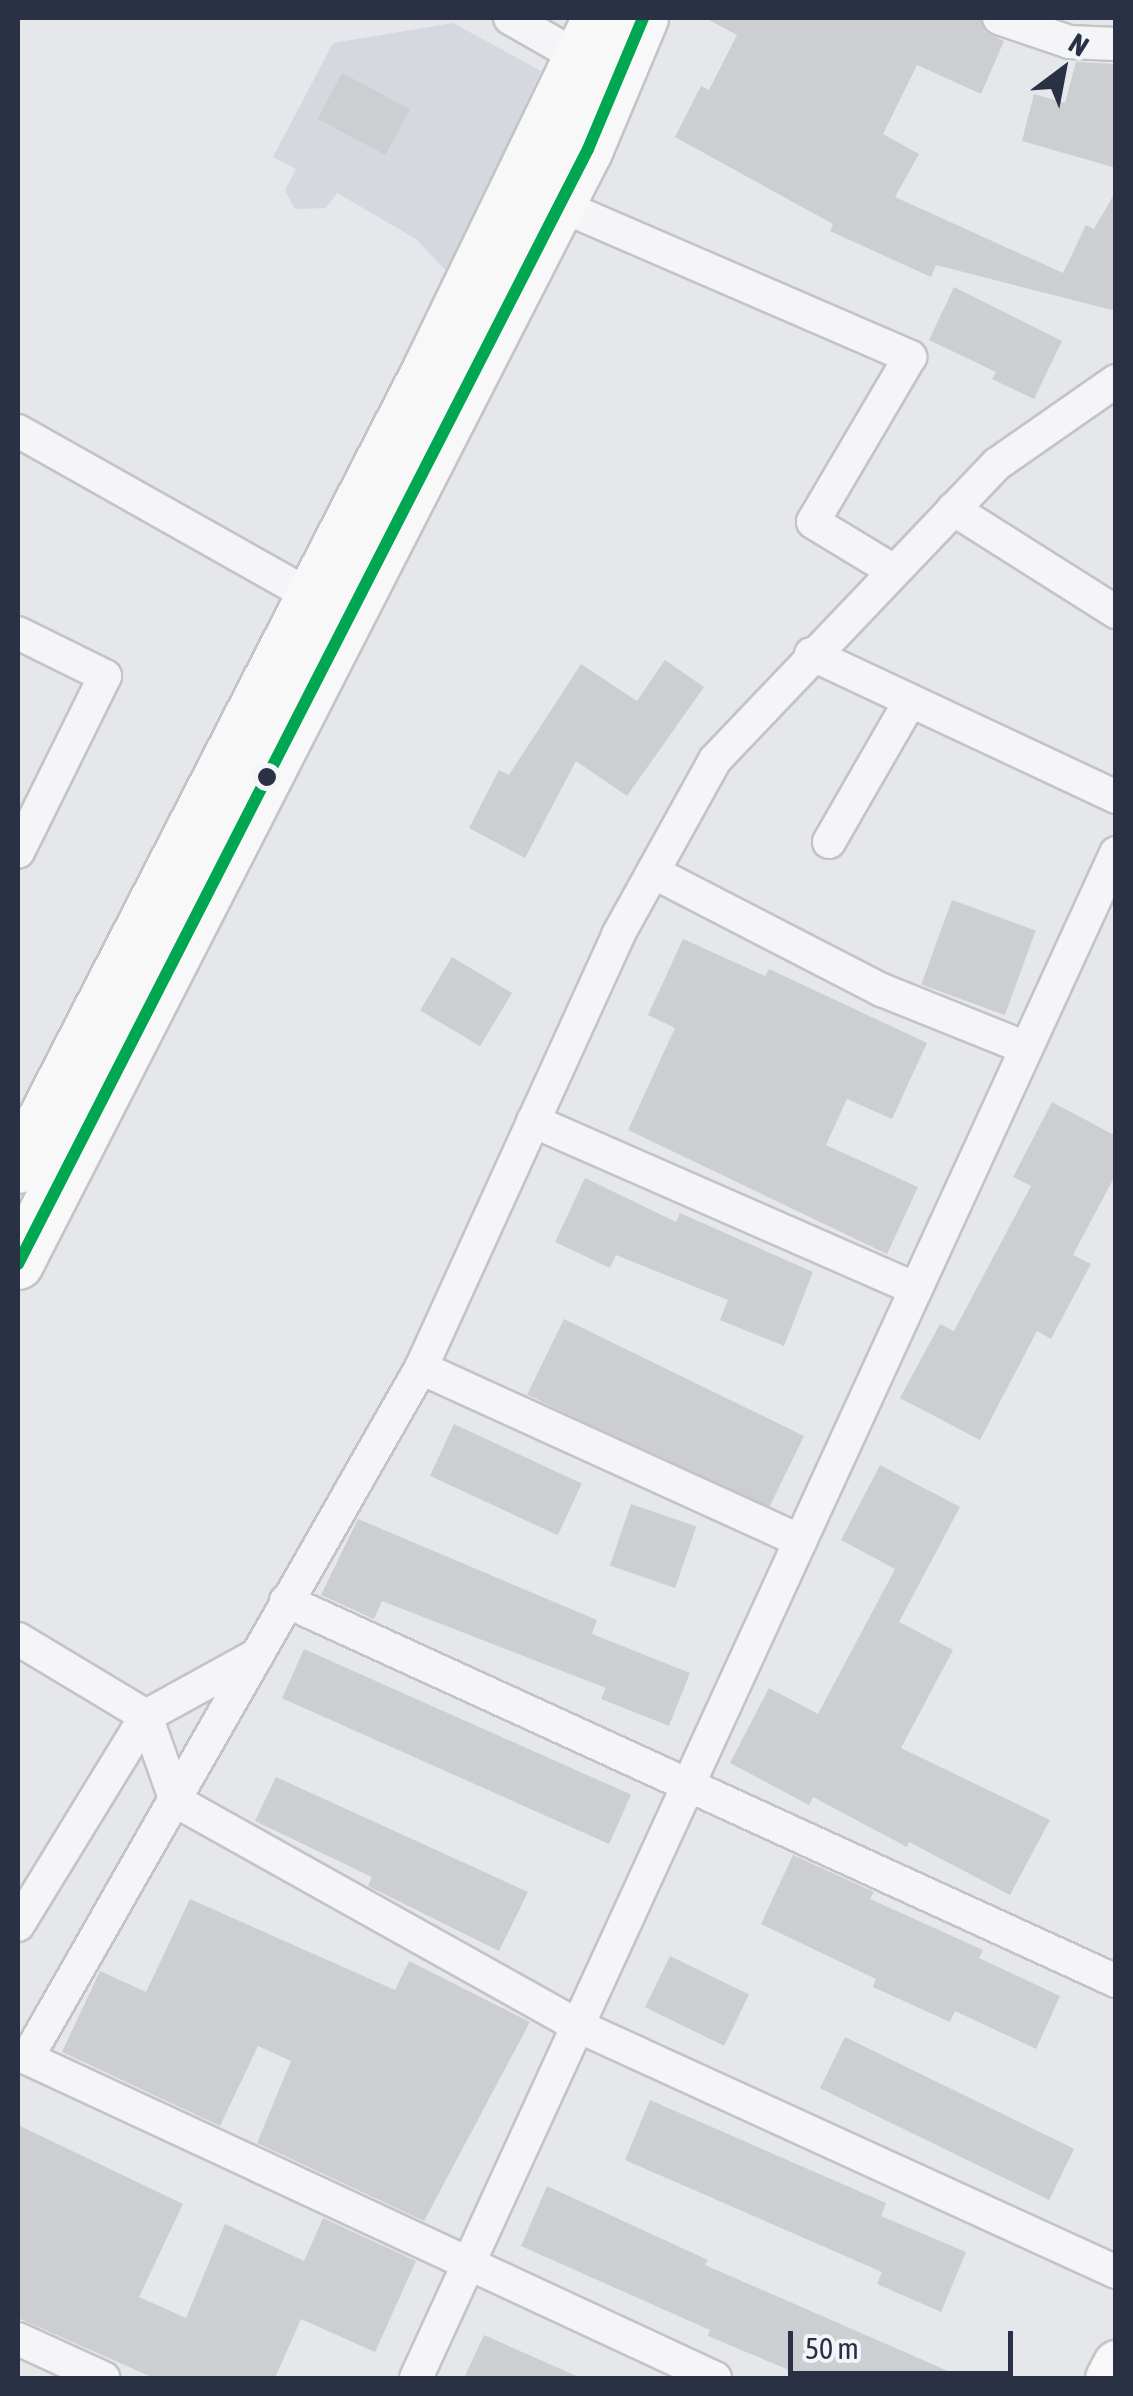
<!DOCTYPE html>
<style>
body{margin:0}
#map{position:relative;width:1133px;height:2396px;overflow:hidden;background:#e5e7ea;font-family:"Asap Condensed",sans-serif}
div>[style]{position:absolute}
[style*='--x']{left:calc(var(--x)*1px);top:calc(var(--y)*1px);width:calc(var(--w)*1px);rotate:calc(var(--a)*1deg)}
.built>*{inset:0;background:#d5d8df}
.building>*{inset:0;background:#ccced2;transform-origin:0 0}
.roads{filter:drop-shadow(2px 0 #c2c4c8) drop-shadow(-2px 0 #c2c4c8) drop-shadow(0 2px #c2c4c8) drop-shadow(0 -2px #c2c4c8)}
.street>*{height:32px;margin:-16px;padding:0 16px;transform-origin:16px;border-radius:16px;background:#f5f5f7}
.secondary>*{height:45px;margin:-22.5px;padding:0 22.5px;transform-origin:22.5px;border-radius:22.5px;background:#f8f8f8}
.primary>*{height:50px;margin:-25px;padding:0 25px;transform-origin:25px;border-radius:25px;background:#f8f8f8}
.bus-1>*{height:12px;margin:-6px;padding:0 6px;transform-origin:6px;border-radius:6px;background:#00a651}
.dots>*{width:28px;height:28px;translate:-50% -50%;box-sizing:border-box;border:5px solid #f3f5f9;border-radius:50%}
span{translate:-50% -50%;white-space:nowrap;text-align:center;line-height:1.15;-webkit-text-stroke:8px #f3f5f9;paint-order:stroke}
.frame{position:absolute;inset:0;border:20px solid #2a3145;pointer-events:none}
.north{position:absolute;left:1013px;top:20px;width:100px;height:100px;-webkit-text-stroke:8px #f3f5f9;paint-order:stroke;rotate:32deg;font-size:28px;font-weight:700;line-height:40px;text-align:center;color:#2a3145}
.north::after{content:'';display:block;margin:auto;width:35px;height:45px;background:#2a3145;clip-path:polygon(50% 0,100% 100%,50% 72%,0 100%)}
.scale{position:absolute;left:788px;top:2331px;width:225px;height:45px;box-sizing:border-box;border:5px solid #2a3145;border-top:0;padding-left:12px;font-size:30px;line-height:35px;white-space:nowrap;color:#2a3145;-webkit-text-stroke:8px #f3f5f9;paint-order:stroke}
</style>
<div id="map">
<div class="built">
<i style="clip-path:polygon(453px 23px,541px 71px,448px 273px,416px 239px,337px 193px,326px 208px,295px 209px,285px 190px,296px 169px,273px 157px,333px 43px)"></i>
</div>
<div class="building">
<i style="clip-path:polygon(705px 18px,980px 18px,985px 32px,1004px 41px,981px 94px,917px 65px,883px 134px,919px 154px,895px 197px,1063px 273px,1086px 225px,1094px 229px,1116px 191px,1116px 311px,936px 265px,931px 277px,830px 231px,833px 224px,675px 137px,701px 86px,709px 90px,737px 35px)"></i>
<i style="clip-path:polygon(1076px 62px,1116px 64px,1116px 168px,1022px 141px,1034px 94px,1065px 103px)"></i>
<i style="left:342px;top:73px;width:77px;height:52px;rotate:28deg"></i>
<i style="clip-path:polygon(954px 287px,1062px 341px,1034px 399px,992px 379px,996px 372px,929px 340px)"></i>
<i style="clip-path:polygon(665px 660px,704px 687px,627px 796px,576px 761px,525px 858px,469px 828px,499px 770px,509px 775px,581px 664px,637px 701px)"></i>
<i style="left:952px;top:900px;width:89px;height:90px;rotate:20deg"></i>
<i style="clip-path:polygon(683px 939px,765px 976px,769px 969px,927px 1043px,892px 1119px,847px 1099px,826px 1145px,918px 1187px,887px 1254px,628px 1130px,675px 1028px,648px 1015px)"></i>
<i style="left:452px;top:957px;width:70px;height:62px;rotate:31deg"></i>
<i style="clip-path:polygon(1052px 1102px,1116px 1136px,1116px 1174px,1073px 1255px,1091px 1264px,1051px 1339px,1037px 1331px,980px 1440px,900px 1398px,940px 1324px,954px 1331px,1031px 1186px,1013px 1177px)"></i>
<i style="clip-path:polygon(585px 1178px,676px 1222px,680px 1213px,813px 1272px,784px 1346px,720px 1320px,728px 1300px,616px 1255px,610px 1268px,555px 1242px)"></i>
<i style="left:564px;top:1319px;width:267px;height:84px;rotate:26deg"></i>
<i style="left:454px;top:1424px;width:141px;height:57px;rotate:25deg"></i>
<i style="clip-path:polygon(880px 1465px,960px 1507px,899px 1622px,953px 1650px,901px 1748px,1050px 1820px,1010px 1895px,909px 1842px,907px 1847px,813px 1797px,809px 1805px,730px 1763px,769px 1688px,818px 1714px,895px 1569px,841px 1540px)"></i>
<i style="left:631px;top:1504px;width:69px;height:65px;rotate:19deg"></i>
<i style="clip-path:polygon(358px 1519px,597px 1620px,592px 1634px,690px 1673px,669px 1726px,601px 1699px,606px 1688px,382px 1601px,374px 1619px,321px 1595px)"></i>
<i style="left:304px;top:1649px;width:358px;height:54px;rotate:24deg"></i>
<i style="clip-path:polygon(276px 1777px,528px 1892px,499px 1951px,368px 1886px,372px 1877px,255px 1821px)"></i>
<i style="clip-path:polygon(793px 1855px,874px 1892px,870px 1899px,983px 1950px,979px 1958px,1060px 1996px,1036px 2049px,955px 2011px,950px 2022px,873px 1987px,876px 1979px,761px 1924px)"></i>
<i style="clip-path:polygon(190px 1899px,395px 1990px,409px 1961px,530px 2022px,424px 2221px,257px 2143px,291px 2061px,258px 2046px,220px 2126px,62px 2052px,100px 1971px,146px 1992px)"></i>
<i style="left:670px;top:1956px;width:88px;height:57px;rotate:26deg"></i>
<i style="left:845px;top:2037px;width:255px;height:57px;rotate:26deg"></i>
<i style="clip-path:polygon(650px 2100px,886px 2203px,881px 2216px,966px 2252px,941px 2312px,877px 2284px,882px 2272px,625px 2160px)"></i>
<i style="clip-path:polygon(18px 2125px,183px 2204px,139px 2297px,186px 2318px,225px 2224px,304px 2261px,323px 2218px,416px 2261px,375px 2352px,301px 2319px,275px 2378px,154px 2378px,18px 2318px)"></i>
<i style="clip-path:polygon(547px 2186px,708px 2260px,705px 2265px,964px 2378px,808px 2378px,708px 2336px,710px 2330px,521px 2246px)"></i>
<i style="clip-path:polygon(484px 2335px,581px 2378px,464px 2378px)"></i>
</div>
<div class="roads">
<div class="street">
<i style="--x:510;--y:18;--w:83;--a:29.7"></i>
<i style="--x:999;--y:18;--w:74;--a:18.9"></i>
<i style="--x:1069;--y:42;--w:47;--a:2.4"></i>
<i style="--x:557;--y:204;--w:385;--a:23.4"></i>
<i style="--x:910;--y:357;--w:191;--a:120.5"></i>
<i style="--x:813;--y:522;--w:92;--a:31.3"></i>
<i style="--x:18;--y:431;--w:336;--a:29.4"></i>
<i style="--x:953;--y:509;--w:193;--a:32.3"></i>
<i style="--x:18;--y:633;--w:97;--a:26.3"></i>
<i style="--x:105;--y:676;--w:196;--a:116.3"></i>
<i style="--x:811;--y:654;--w:337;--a:25.1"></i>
<i style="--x:829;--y:842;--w:163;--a:-60.1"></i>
<i style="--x:653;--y:872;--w:258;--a:27.3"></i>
<i style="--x:882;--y:990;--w:155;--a:21.9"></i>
<i style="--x:533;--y:1121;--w:418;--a:23.7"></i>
<i style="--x:421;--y:1368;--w:417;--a:24.5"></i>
<i style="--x:286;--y:1601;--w:913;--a:24.6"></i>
<i style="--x:18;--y:1639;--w:149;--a:31"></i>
<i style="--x:146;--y:1716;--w:90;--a:70.6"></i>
<i style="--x:176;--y:1801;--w:461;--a:29.2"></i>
<i style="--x:578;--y:2026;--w:592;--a:24.57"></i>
<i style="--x:18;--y:1925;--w:245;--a:-58.5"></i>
<i style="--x:146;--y:1716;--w:127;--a:-28.8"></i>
<i style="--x:18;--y:2339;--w:94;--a:24.6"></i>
<i style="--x:416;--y:2378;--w:1678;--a:-65.34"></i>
<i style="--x:715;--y:2378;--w:759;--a:-155.06"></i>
<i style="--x:27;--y:2058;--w:795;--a:-60.27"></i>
<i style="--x:421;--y:1368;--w:476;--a:-65.5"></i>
<i style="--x:618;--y:935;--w:200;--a:-61"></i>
<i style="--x:715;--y:760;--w:409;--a:-46.4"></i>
<i style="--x:997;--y:464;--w:145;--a:-34.9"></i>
</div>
<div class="secondary">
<i style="--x:1108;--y:2378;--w:17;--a:-62"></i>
</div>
<div class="primary">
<i style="--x:18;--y:1168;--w:897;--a:-62.81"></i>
<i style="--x:428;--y:370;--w:391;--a:-64.2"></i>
<i style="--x:18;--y:1264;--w:1252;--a:-62.92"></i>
<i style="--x:588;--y:149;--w:142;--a:-67.2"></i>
</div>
</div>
<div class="bus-1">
<i style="--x:18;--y:1264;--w:1252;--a:-62.92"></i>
<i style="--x:588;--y:149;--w:142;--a:-67.2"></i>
</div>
<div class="dots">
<i style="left:267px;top:777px;background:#2a3145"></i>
</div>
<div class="frame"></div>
<div class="north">N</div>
<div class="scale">50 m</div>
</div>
